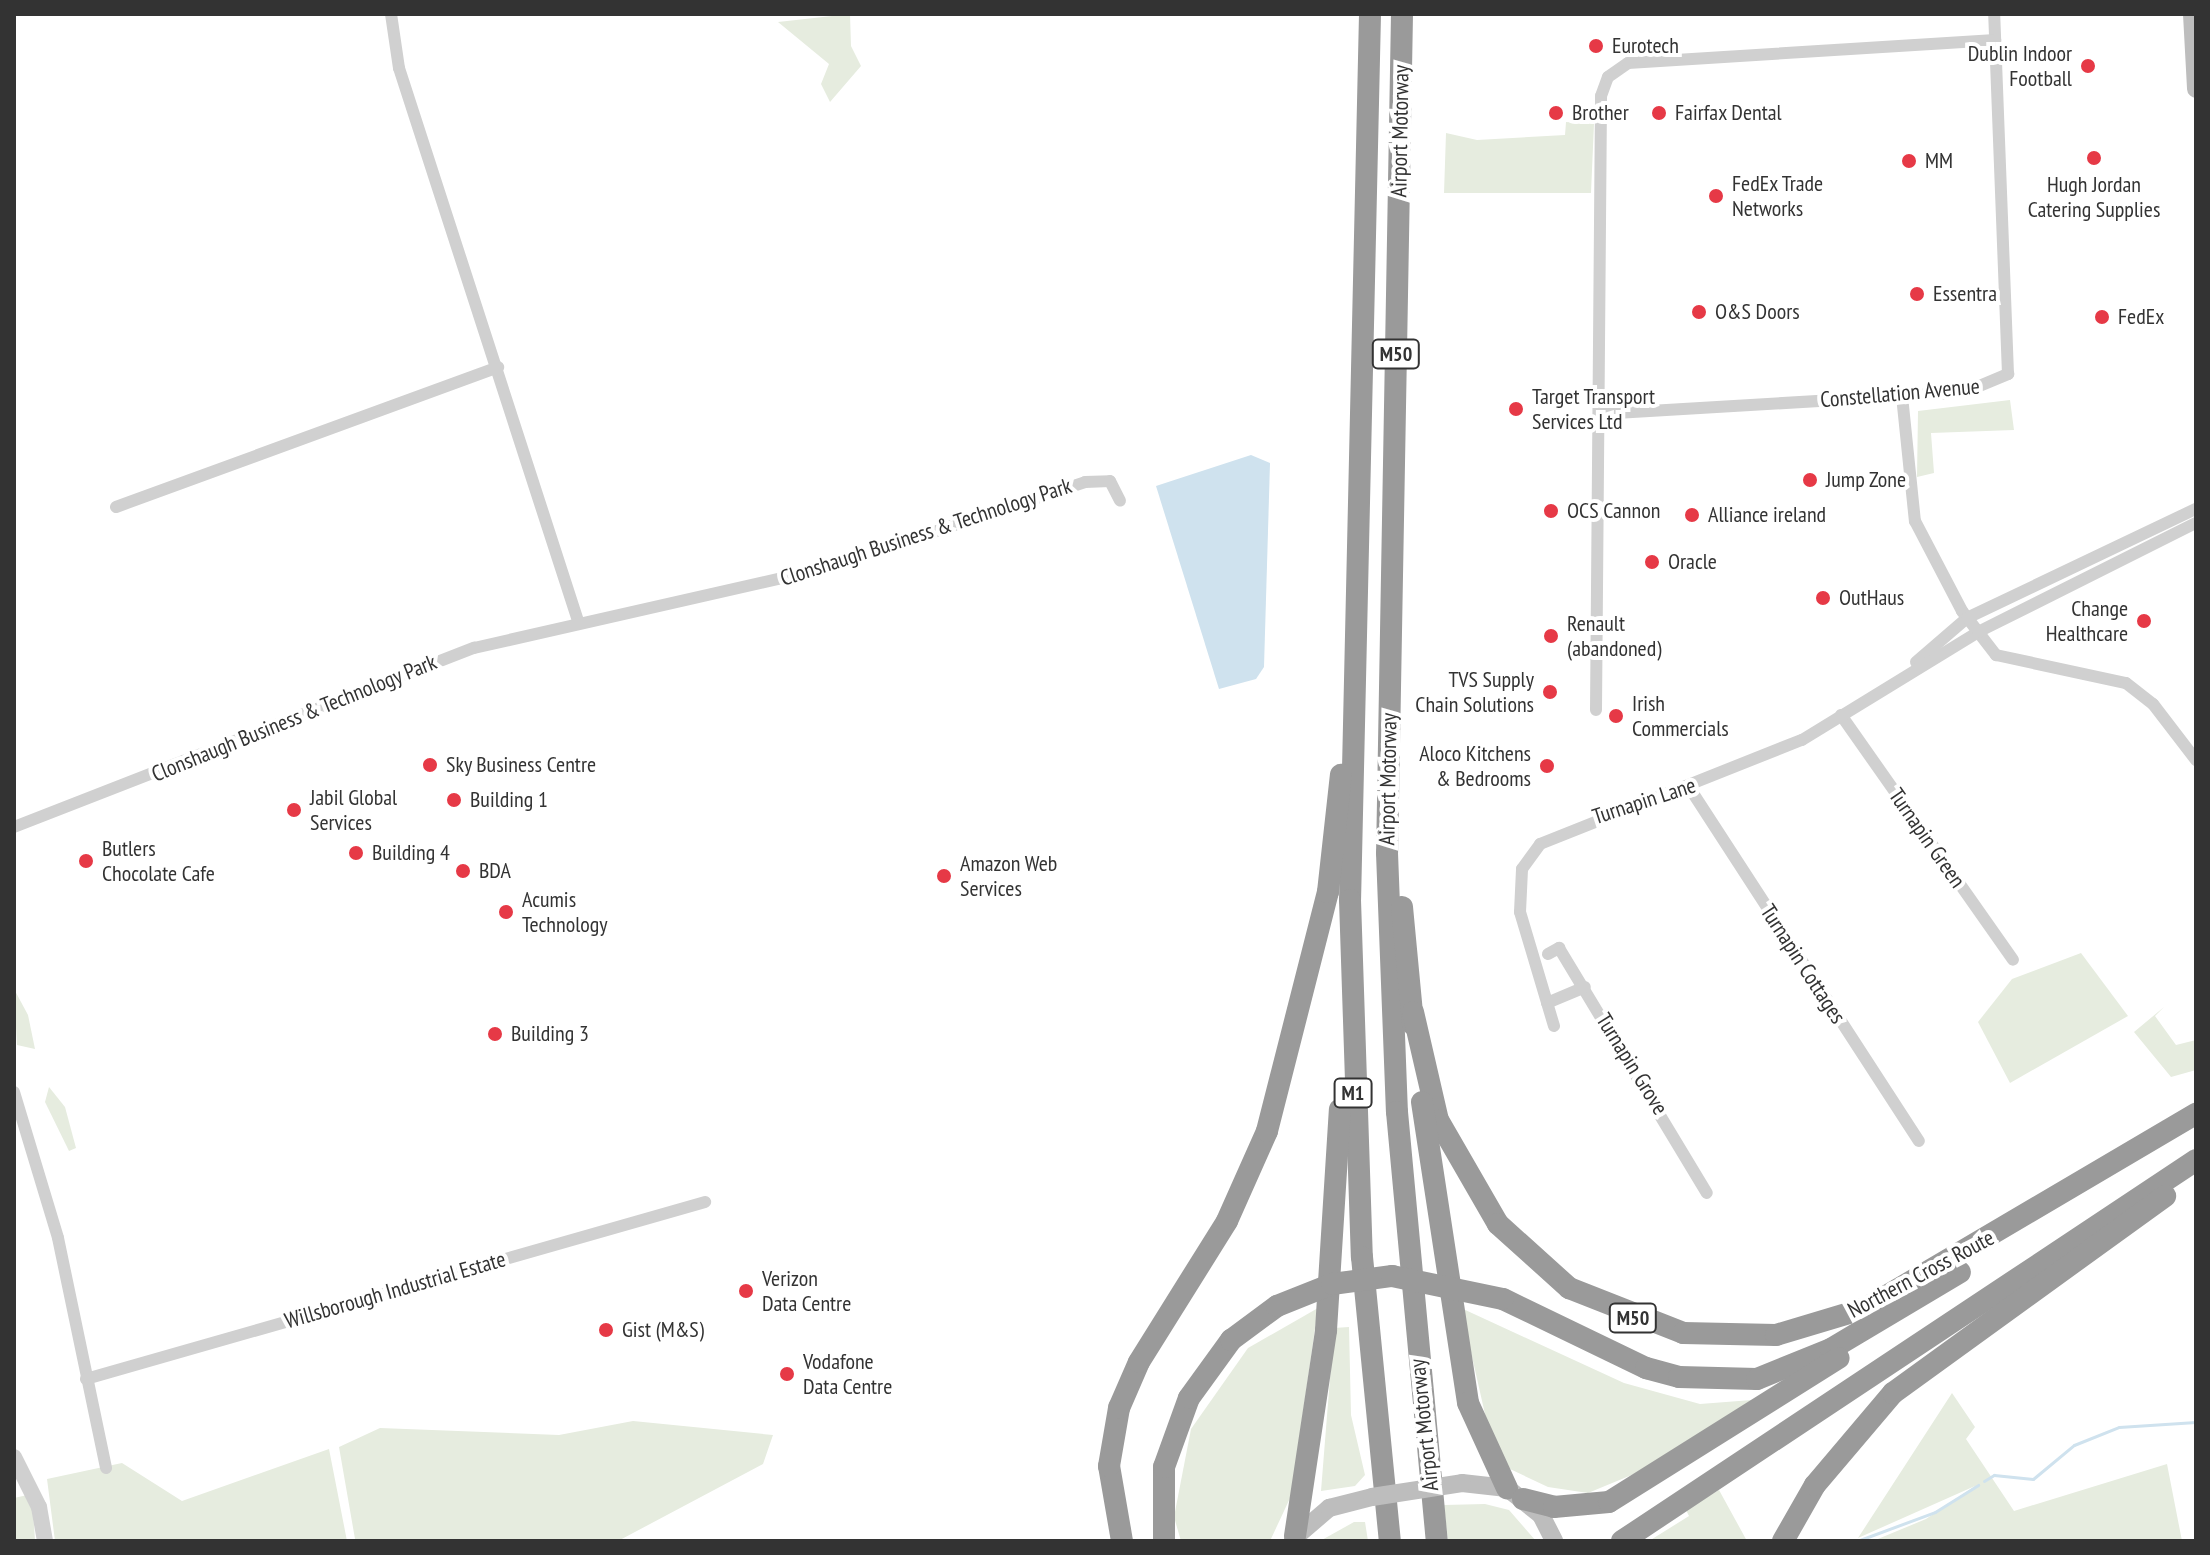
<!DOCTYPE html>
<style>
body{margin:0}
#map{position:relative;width:2210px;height:1555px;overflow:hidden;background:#fff;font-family:"PT Sans Narrow",sans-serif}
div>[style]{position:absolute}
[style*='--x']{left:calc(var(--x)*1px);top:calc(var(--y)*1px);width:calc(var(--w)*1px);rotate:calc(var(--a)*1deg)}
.green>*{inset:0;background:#e6ecdf}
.water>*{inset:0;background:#cfe2ee}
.stream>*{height:3px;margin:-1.5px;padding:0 1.5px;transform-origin:1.5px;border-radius:1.5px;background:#cfe2ee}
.minor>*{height:12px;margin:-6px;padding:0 6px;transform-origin:6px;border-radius:6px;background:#d0d0d0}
.tertiary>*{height:16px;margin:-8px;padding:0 8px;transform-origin:8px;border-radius:8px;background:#d0d0d0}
.secondary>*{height:18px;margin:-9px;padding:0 9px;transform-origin:9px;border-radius:9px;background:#bdbdbd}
.motorway>*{height:22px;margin:-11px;padding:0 11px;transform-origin:11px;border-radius:11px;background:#9a9a9a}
.secondary-bridge>*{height:18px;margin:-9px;padding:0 9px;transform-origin:9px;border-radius:9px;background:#bdbdbd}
.motorway-bridge>*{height:22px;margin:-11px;padding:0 11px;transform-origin:11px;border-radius:11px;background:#9a9a9a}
.dots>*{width:22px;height:22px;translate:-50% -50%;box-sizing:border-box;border:4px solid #fff;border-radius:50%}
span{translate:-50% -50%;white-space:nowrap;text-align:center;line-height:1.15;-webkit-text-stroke:8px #fff;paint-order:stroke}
.shield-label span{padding:2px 6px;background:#fff;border:2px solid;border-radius:6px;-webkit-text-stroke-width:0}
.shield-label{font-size:20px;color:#333;font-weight:700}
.poi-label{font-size:22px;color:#333}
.left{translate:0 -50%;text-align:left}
.right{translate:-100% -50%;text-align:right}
.street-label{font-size:22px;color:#333}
.frame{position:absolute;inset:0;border:16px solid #333;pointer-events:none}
</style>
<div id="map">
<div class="green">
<i style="clip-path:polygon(850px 14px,851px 46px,861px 66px,830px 102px,821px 84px,829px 64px,778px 22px)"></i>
<i style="clip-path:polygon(1566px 122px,1594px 124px,1591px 193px,1444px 193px,1446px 133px,1477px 140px,1565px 135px)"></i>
<i style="clip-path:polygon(2010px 400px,2014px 430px,1931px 433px,1934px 473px,1917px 477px,1918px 411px)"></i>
<i style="clip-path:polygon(2081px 953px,2128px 1016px,2010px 1083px,1978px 1022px,2012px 979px)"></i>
<i style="clip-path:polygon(14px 989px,28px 1015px,35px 1049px,17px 1045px)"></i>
<i style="clip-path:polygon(2164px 1007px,2155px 1016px,2176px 1045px,2196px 1040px,2196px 1070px,2171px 1077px,2134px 1032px)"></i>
<i style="clip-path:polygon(49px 1087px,65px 1107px,76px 1148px,69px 1151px,45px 1102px)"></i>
<i style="clip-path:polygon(1318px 1308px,1291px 1496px,1270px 1541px,1181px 1541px,1174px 1517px,1191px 1429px,1248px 1348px)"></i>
<i style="clip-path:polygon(1461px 1308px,1624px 1383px,1700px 1404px,1752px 1400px,1634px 1474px,1588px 1493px,1548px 1487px,1510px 1469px,1492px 1445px)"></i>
<i style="clip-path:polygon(1349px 1327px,1351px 1415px,1365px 1475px,1355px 1486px,1321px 1491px,1334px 1328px)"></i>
<i style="clip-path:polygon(1952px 1393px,1975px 1427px,1966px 1439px,2014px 1511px,2167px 1464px,2182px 1541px,1873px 1541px,1926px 1519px,1975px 1486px,1858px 1538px)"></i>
<i style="clip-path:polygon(633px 1421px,773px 1435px,763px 1464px,618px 1541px,355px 1539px,339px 1447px,380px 1428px,559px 1435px)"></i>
<i style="clip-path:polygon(329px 1449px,347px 1541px,55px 1541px,47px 1479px,122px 1463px,182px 1501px)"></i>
<i style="clip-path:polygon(1719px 1490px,1747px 1541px,1649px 1541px,1689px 1516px,1686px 1510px)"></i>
<i style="clip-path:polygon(32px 1494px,35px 1541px,14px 1541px,14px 1498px)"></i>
<i style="clip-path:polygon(1485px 1504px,1509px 1510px,1536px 1541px,1448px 1541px,1444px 1505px)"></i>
<i style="clip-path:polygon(1354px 1522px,1365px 1522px,1368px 1541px,1320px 1541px)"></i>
</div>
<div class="water">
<i style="clip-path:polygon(1251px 455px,1270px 463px,1264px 667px,1256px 679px,1219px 689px,1156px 486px)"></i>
</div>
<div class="stream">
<i style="--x:1984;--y:1481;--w:12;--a:-31"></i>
<i style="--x:1994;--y:1475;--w:39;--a:6"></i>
<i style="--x:2033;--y:1479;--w:53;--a:-39.7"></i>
<i style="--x:2074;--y:1445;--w:48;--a:-21.8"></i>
<i style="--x:2119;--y:1427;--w:77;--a:-3.7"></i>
<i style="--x:1857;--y:1541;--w:83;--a:-20.4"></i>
<i style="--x:1935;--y:1512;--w:51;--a:-32.1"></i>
</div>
<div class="minor">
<i style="--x:391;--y:14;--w:55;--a:81.6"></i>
<i style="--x:399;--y:68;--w:581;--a:72.06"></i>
<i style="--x:1902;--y:396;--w:126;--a:84.1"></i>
<i style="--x:1915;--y:521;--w:102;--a:62.4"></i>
<i style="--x:1962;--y:611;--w:56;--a:52.3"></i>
<i style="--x:1996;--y:655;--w:133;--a:12.2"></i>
<i style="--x:2126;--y:683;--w:34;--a:38"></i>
<i style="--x:2153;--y:704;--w:71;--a:52.5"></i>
<i style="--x:1599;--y:414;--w:367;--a:-3.4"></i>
<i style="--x:1965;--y:392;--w:47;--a:-22.7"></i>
<i style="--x:2008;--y:374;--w:360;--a:-92.2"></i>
<i style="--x:116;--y:507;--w:407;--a:-20.1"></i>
<i style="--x:1916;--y:662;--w:67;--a:-40.8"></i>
<i style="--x:1967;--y:618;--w:254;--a:-25.5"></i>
<i style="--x:1596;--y:710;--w:614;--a:-89.53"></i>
<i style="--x:1601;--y:96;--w:20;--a:-70"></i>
<i style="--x:1608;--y:77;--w:24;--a:-35"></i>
<i style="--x:1628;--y:63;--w:368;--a:-3.6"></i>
<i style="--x:1841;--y:715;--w:299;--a:54.9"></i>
<i style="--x:1689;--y:787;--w:422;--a:57"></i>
<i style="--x:14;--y:827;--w:494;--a:-21.3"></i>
<i style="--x:474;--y:648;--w:356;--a:-12.8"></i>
<i style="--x:821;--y:569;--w:278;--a:-18.2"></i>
<i style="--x:1085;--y:482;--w:25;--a:-2"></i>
<i style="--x:1110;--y:481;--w:22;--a:63"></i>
<i style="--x:1548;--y:954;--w:13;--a:-29"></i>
<i style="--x:1559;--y:948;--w:286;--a:58.9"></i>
<i style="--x:1547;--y:1003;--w:41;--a:-22.8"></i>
<i style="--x:1554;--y:1026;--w:119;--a:-106.6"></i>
<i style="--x:1520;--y:912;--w:43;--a:-87.3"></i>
<i style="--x:1522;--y:869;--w:31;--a:-54"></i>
<i style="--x:1540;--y:844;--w:282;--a:-21.7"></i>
<i style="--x:1802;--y:740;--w:206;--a:-31.5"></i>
<i style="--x:1978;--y:632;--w:244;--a:-26.6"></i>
<i style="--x:14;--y:1092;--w:152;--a:73.2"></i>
<i style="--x:58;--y:1238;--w:235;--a:78.2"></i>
<i style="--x:86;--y:1379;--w:644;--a:-15.96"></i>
</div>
<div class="tertiary">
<i style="--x:14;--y:1457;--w:56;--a:63.4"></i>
<i style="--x:39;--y:1507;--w:35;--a:80"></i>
</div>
<div class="secondary">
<i style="--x:2192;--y:14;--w:75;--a:86.9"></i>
<i style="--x:1462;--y:1483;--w:45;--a:6.3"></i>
<i style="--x:1507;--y:1488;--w:43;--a:38.5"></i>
<i style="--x:1541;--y:1515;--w:29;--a:63"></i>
<i style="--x:1293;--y:1539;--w:48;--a:-40.7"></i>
<i style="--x:1329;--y:1508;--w:44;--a:-14.3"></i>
</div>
<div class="motorway">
<i style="--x:1370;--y:14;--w:886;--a:91.29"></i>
<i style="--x:1350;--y:900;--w:357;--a:88.1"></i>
<i style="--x:1362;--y:1257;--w:285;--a:84.4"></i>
<i style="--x:1402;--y:14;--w:839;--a:91.02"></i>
<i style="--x:1387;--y:853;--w:259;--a:87.8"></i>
<i style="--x:1397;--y:1112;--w:431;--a:84.7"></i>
<i style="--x:1402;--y:907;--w:118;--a:84.6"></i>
<i style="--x:1413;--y:1012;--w:111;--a:77"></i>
<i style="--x:1438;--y:1120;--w:120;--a:60"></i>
<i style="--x:1498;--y:1224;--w:96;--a:42"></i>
<i style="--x:1569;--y:1288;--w:123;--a:21.5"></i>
<i style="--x:1683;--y:1333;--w:93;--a:1.2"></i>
<i style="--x:1776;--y:1335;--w:94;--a:-16.7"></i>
<i style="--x:1866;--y:1308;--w:383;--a:-30.5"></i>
<i style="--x:1422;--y:1102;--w:304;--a:81.3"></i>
<i style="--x:1468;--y:1403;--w:94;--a:65.4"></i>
<i style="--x:1503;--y:1299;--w:159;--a:25.8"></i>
<i style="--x:1646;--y:1368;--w:34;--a:15"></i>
<i style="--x:1679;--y:1377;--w:78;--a:1.5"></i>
<i style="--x:1757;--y:1379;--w:80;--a:-22.1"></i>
<i style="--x:1831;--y:1349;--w:150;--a:-30.8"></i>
<i style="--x:1523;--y:1499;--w:32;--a:14"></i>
<i style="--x:1554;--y:1507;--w:55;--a:-5.2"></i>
<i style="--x:1609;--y:1502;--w:271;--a:-32.1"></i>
<i style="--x:1295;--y:1536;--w:208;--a:-81.4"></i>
<i style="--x:1326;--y:1330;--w:221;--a:-86.4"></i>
<i style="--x:1122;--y:1541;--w:76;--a:-99.8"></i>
<i style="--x:1109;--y:1466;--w:59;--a:-80.2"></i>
<i style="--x:1119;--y:1408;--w:50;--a:-66.5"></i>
<i style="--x:1139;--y:1362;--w:166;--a:-58"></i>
<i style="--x:1227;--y:1221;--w:98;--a:-66"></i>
<i style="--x:1267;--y:1131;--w:247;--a:-75.7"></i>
<i style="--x:1328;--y:892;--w:118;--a:-83.7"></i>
<i style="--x:1164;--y:1541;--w:74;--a:-90"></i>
<i style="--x:1164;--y:1467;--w:73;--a:-70.1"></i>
<i style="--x:1189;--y:1398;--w:72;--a:-54.1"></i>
<i style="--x:1231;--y:1340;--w:57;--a:-36.5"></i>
<i style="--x:1622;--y:1541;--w:689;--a:-33.57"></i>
<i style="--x:1783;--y:1541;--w:64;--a:-60.3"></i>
<i style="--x:1815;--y:1485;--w:121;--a:-49.7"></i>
<i style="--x:1893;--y:1393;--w:336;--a:-35.9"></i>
</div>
<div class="secondary-bridge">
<i style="--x:1372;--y:1497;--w:91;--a:-8.8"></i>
</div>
<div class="motorway-bridge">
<i style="--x:1277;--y:1306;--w:59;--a:-21.8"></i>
<i style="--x:1332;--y:1284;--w:61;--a:-7.6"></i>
<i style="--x:1392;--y:1276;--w:113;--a:11.7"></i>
</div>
<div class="dots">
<i style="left:1596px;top:46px;background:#e63946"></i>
<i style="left:2088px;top:66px;background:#e63946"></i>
<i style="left:1556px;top:113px;background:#e63946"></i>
<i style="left:1659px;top:113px;background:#e63946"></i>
<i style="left:2094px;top:158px;background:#e63946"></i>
<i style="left:1909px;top:161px;background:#e63946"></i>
<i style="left:1716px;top:196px;background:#e63946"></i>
<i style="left:1917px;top:294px;background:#e63946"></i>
<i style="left:1699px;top:312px;background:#e63946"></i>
<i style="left:2102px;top:317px;background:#e63946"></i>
<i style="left:1516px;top:409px;background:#e63946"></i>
<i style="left:1810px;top:480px;background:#e63946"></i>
<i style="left:1551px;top:511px;background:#e63946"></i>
<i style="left:1692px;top:515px;background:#e63946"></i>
<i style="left:1652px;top:562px;background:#e63946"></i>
<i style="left:1823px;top:598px;background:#e63946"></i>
<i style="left:2144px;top:621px;background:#e63946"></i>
<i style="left:1551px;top:636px;background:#e63946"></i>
<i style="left:1550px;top:692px;background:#e63946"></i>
<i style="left:1616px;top:716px;background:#e63946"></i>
<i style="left:430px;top:765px;background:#e63946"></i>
<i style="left:1547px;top:766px;background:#e63946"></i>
<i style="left:454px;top:800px;background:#e63946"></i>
<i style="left:294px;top:810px;background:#e63946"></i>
<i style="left:356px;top:853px;background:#e63946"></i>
<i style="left:86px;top:861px;background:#e63946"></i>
<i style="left:463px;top:871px;background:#e63946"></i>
<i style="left:944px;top:876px;background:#e63946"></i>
<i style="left:506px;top:912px;background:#e63946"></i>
<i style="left:495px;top:1034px;background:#e63946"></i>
<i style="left:746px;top:1291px;background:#e63946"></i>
<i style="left:606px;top:1330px;background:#e63946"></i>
<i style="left:787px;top:1374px;background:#e63946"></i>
</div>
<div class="shield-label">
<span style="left:1396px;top:354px">M50</span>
<span style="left:1353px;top:1093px">M1</span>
<span style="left:1633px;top:1318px">M50</span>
</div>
<div class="poi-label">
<span class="left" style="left:1612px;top:46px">Eurotech</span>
<span class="right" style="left:2072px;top:66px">Dublin Indoor<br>Football</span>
<span class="left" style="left:1572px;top:113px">Brother</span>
<span class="left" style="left:1675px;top:113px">Fairfax Dental</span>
<span class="left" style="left:1925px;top:161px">MM</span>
<span class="left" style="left:1732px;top:196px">FedEx Trade<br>Networks</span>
<span style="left:2094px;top:197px">Hugh Jordan<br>Catering Supplies</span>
<span class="left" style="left:1933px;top:294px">Essentra</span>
<span class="left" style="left:1715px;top:312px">O&amp;S Doors</span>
<span class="left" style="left:2118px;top:317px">FedEx</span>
<span class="left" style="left:1532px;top:409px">Target Transport<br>Services Ltd</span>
<span class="left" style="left:1826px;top:480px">Jump Zone</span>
<span class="left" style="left:1567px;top:511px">OCS Cannon</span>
<span class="left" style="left:1708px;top:515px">Alliance ireland</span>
<span class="left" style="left:1668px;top:562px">Oracle</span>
<span class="left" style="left:1839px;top:598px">OutHaus</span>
<span class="right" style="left:2128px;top:621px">Change<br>Healthcare</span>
<span class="left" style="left:1567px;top:636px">Renault<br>(abandoned)</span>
<span class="right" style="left:1534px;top:692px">TVS Supply<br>Chain Solutions</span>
<span class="left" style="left:1632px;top:716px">Irish<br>Commercials</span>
<span class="right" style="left:1531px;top:766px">Aloco Kitchens<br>&amp; Bedrooms</span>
<span class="left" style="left:446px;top:765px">Sky Business Centre</span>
<span class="left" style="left:310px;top:810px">Jabil Global<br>Services</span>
<span class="left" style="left:470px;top:800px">Building 1</span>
<span class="left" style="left:102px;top:861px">Butlers<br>Chocolate Cafe</span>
<span class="left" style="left:372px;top:853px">Building 4</span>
<span class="left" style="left:960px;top:876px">Amazon Web<br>Services</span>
<span class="left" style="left:479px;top:871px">BDA</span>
<span class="left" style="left:522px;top:912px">Acumis<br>Technology</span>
<span class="left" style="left:511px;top:1034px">Building 3</span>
<span class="left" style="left:762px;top:1291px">Verizon<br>Data Centre</span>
<span class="left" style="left:622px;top:1330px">Gist (M&amp;S)</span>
<span class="left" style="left:803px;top:1374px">Vodafone<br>Data Centre</span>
</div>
<div class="street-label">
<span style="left:1400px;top:131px;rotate:-89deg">Airport Motorway</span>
<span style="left:1900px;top:393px;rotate:-5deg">Constellation Avenue</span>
<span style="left:926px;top:532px;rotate:-18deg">Clonshaugh Business &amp; Technology Park</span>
<span style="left:294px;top:718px;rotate:-22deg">Clonshaugh Business &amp; Technology Park</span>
<span style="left:1388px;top:779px;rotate:-89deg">Airport Motorway</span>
<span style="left:1644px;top:801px;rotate:-18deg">Turnapin Lane</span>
<span style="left:1927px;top:838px;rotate:55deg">Turnapin Green</span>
<span style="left:1803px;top:964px;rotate:57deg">Turnapin Cottages</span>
<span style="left:1632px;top:1064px;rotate:58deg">Turnapin Grove</span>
<span style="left:1921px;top:1274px;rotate:-28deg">Northern Cross Route</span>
<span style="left:395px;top:1290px;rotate:-16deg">Willsborough Industrial Estate</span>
<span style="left:1424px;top:1425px;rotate:-96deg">Airport Motorway</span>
</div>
<div class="frame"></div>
</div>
